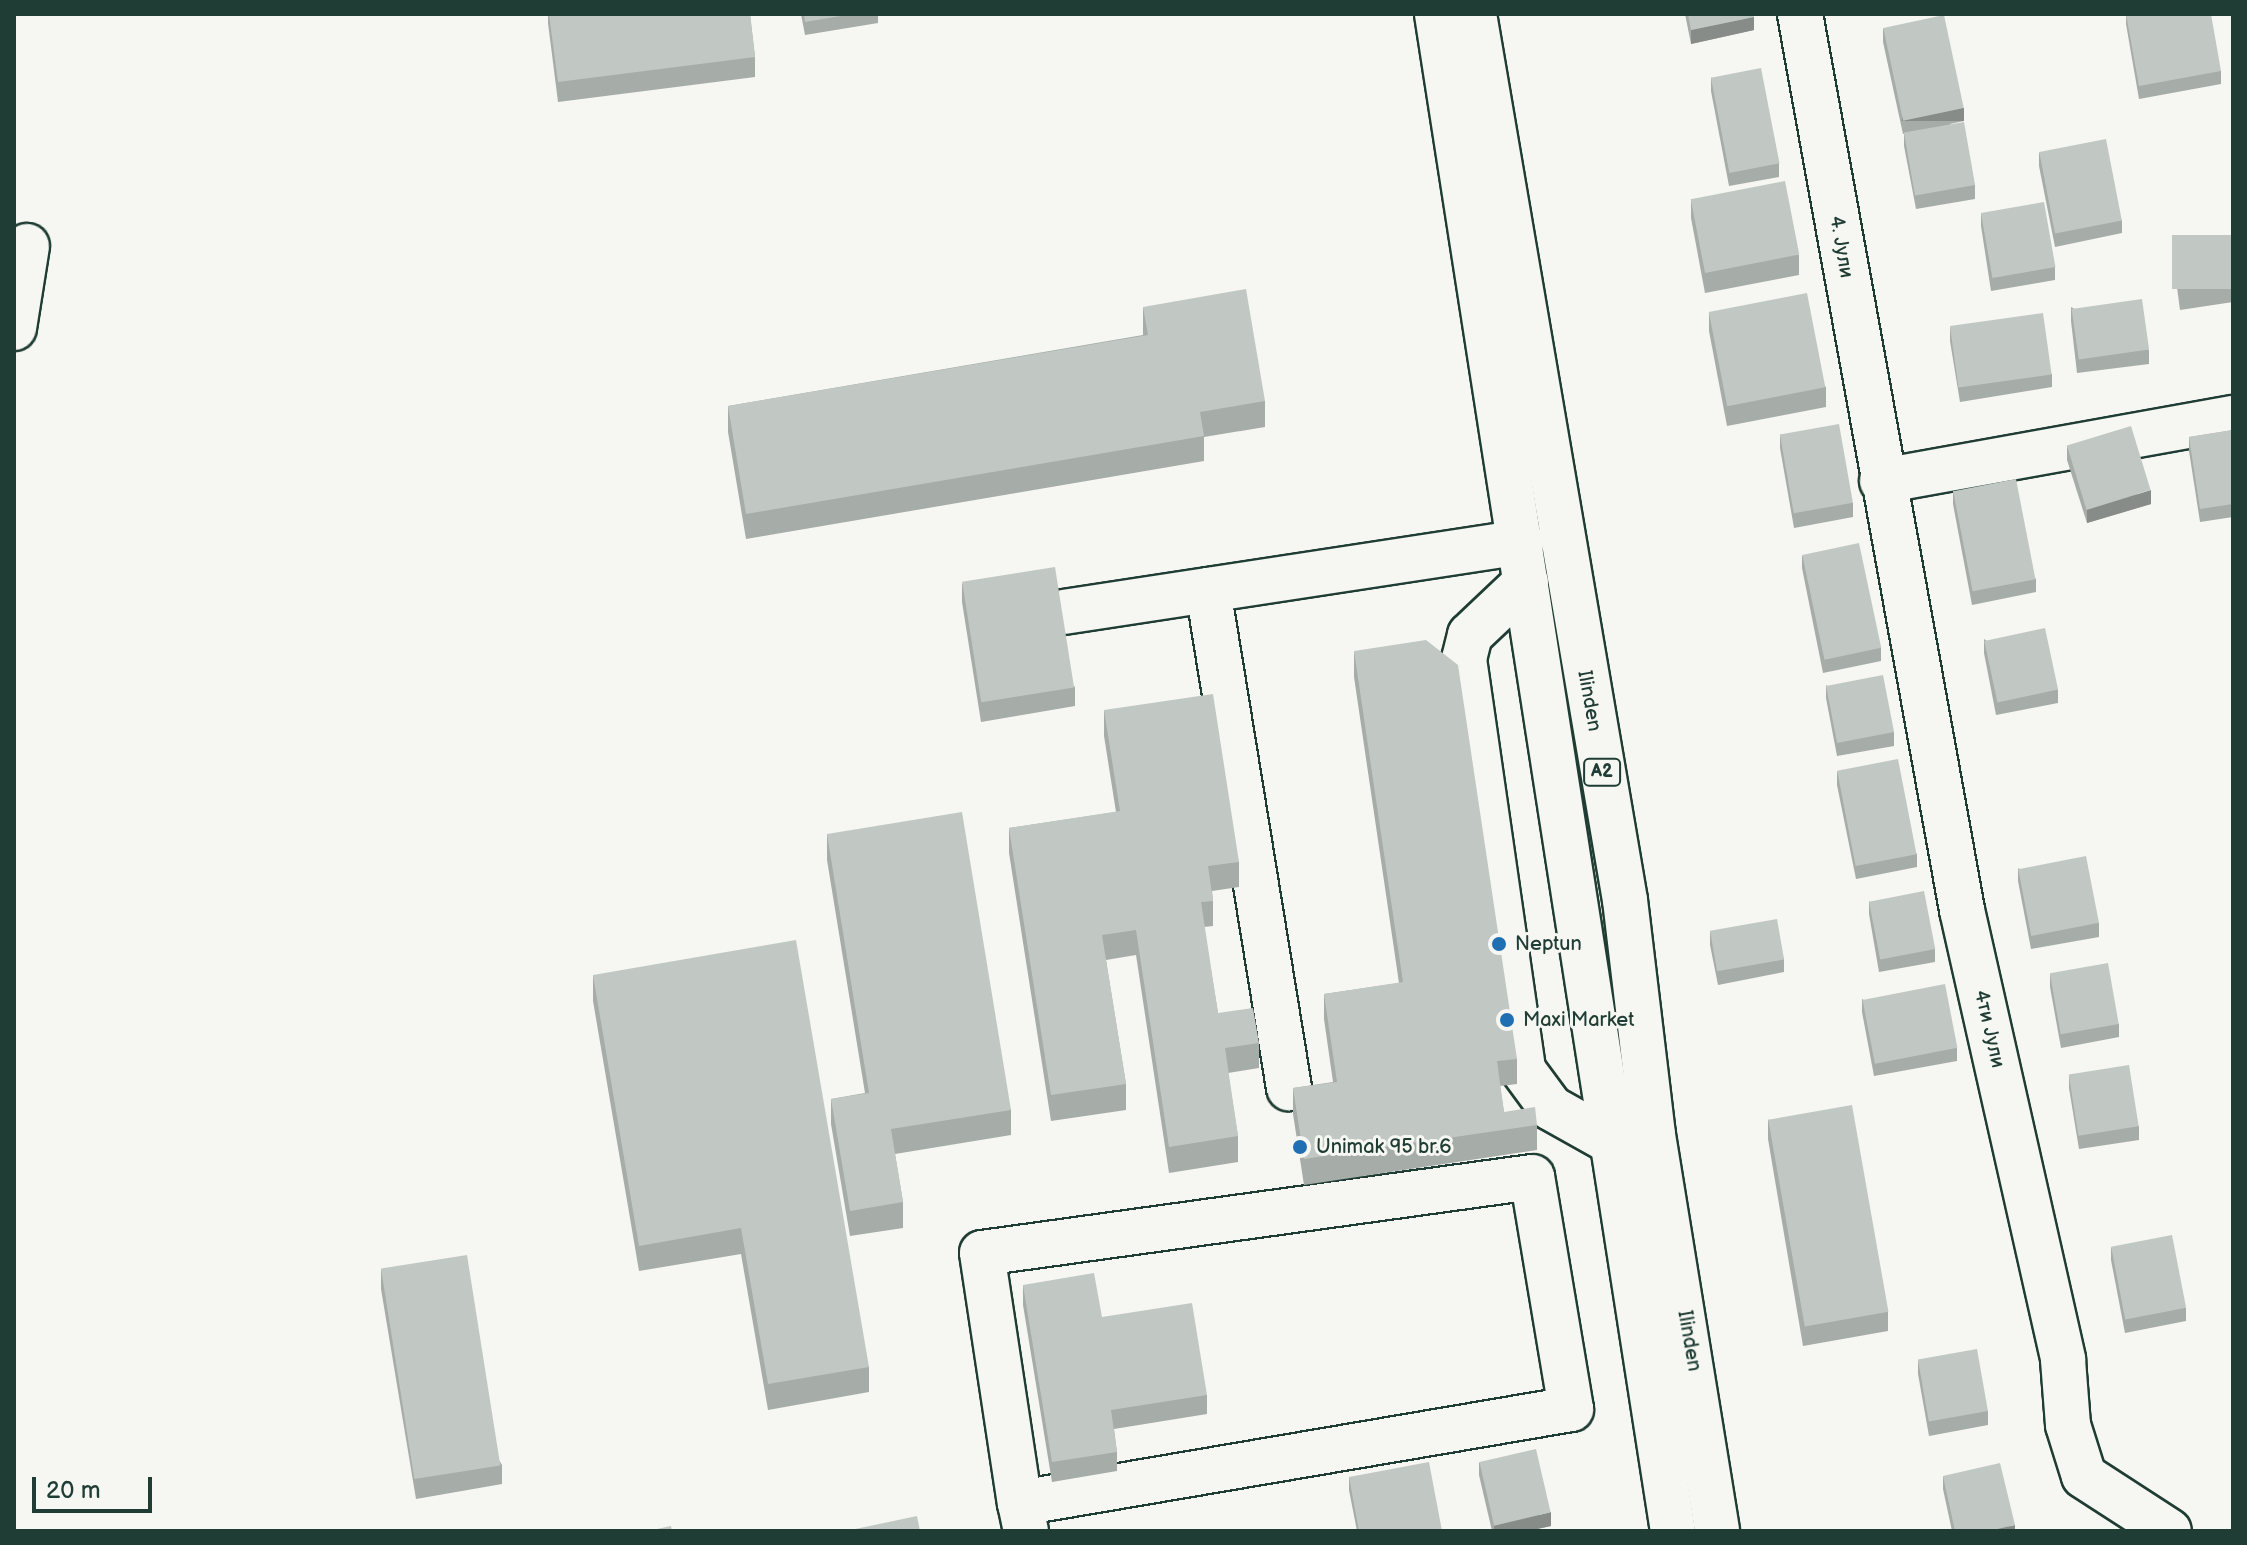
<!DOCTYPE html>
<meta charset="utf-8">
<style>
body{margin:0}
#map{position:relative;width:2247px;height:1545px;overflow:hidden;background:#f6f6f2;font-family:"Balsamiq Sans",sans-serif}
div>[style]{position:absolute}
[style*='--x']{left:calc(var(--x)*1px);top:calc(var(--y)*1px);width:calc(var(--w)*1px);rotate:calc(var(--a)*1deg)}
.roads{filter:drop-shadow(2px 0 #1f3d34) drop-shadow(-2px 0 #1f3d34) drop-shadow(0 2px #1f3d34) drop-shadow(0 -2px #1f3d34)}
.minor>*{height:44px;margin:-22px;padding:0 22px;transform-origin:22px;border-radius:22px;background:#f6f6f2}
.major>*{height:44px;margin:-22px;padding:0 22px;transform-origin:22px;border-radius:22px;background:#f6f6f2}
.wall>*{inset:0;background:#a6aca8}
.shaded-wall>*{inset:0;background:#878c88;transform-origin:0 0}
.building>*{inset:0;background:#c1c8c3;transform-origin:0 0}
.dots>*{width:22px;height:22px;translate:-50% -50%;box-sizing:border-box;border:4px solid #f6f6f2;border-radius:50%}
span{translate:-50% -50%;white-space:nowrap;text-align:center;line-height:1.15;-webkit-text-stroke:6px #f6f6f2;paint-order:stroke}
.shield-label span{padding:2px 6px;background:#f6f6f2;border:2px solid;border-radius:6px;-webkit-text-stroke-width:0}
.shield-label{font-size:18px;color:#1f3d34;font-weight:700}
.street-label{font-size:20px;color:#1f3d34}
.poi-label{font-size:20px;color:#1f3d34}
.left{translate:0 -50%;text-align:left}
.frame{position:absolute;inset:0;border:16px solid #1f3d34;pointer-events:none}
.scale{position:absolute;left:32px;top:1477px;width:120px;height:36px;box-sizing:border-box;border:4px solid #1f3d34;border-top:0;padding-left:10px;font-size:24px;line-height:28px;white-space:nowrap;color:#1f3d34;-webkit-text-stroke:6px #f6f6f2;paint-order:stroke}
</style>
<div id="map">
<div class="roads">
<div class="minor">
<i style="--x:1800;--y:14;--w:911;--a:79.75"></i>
<i style="--x:1962;--y:910;--w:461;--a:77.3"></i>
<i style="--x:2063;--y:1360;--w:65;--a:85.6"></i>
<i style="--x:2068;--y:1425;--w:53;--a:72.6"></i>
<i style="--x:2084;--y:1476;--w:101;--a:32.9"></i>
<i style="--x:14;--y:328;--w:83;--a:-81"></i>
<i style="--x:1882;--y:481;--w:357;--a:-10.2"></i>
<i style="--x:1526;--y:582;--w:77;--a:136.6"></i>
<i style="--x:1470;--y:635;--w:25;--a:104"></i>
<i style="--x:1464;--y:659;--w:415;--a:81.8"></i>
<i style="--x:1523;--y:1070;--w:47;--a:53.6"></i>
<i style="--x:1551;--y:1108;--w:68;--a:29.2"></i>
<i style="--x:1208;--y:590;--w:505;--a:80.76"></i>
<i style="--x:1064;--y:612;--w:463;--a:-8.7"></i>
<i style="--x:1020;--y:1503;--w:559;--a:-9.68"></i>
<i style="--x:1571;--y:1409;--w:235;--a:-99.5"></i>
<i style="--x:1532;--y:1177;--w:555;--a:172.13"></i>
<i style="--x:982;--y:1253;--w:253;--a:81.4"></i>
<i style="--x:1020;--y:1503;--w:29;--a:78"></i>
</div>
<div class="major">
<i style="--x:1437;--y:14;--w:1535;--a:81.16"></i>
<i style="--x:1474;--y:14;--w:899;--a:80.33"></i>
<i style="--x:1625;--y:900;--w:237;--a:83.2"></i>
<i style="--x:1653;--y:1135;--w:401;--a:80.8"></i>
</div>
</div>
<div class="wall">
<i style="clip-path:polygon(548px 14px,750px 14px,755px 57px,755px 77px,558px 102px,548px 23px)"></i>
<i style="clip-path:polygon(801px 14px,878px 14px,878px 23px,805px 35px)"></i>
<i style="clip-path:polygon(1685px 14px,1753px 14px,1754px 30px,1691px 44px)"></i>
<i style="clip-path:polygon(2126px 14px,2221px 71px,2221px 84px,2139px 99px,2126px 24px)"></i>
<i style="clip-path:polygon(1883px 28px,1964px 121px,1950px 124px,1975px 185px,1975px 199px,1916px 209px,1904px 146px,1904px 134px,1903px 134px,1883px 42px)"></i>
<i style="clip-path:polygon(1711px 77px,1779px 163px,1779px 177px,1729px 186px,1711px 91px)"></i>
<i style="clip-path:polygon(2039px 152px,2122px 220px,2122px 233px,2055px 247px,2039px 166px)"></i>
<i style="clip-path:polygon(1691px 199px,1799px 255px,1799px 275px,1705px 293px,1691px 218px)"></i>
<i style="clip-path:polygon(1981px 213px,2055px 267px,2055px 280px,1991px 291px,1981px 226px)"></i>
<i style="clip-path:polygon(2233px 235px,2233px 302px,2180px 310px,2173px 257px,2173px 243px)"></i>
<i style="clip-path:polygon(1143px 307px,1265px 401px,1265px 427px,1204px 437px,1204px 461px,746px 539px,728px 432px,728px 406px,1143px 335px)"></i>
<i style="clip-path:polygon(2071px 307px,2149px 350px,2149px 364px,2077px 373px,2071px 321px)"></i>
<i style="clip-path:polygon(1709px 312px,1826px 387px,1826px 407px,1727px 426px,1709px 331px)"></i>
<i style="clip-path:polygon(1950px 328px,2052px 374px,2052px 387px,1960px 402px,1950px 341px)"></i>
<i style="clip-path:polygon(2233px 430px,2233px 517px,2200px 522px,2189px 451px,2189px 437px)"></i>
<i style="clip-path:polygon(1780px 434px,1853px 503px,1853px 517px,1794px 528px,1780px 448px)"></i>
<i style="clip-path:polygon(2067px 446px,2151px 504px,2087px 523px,2067px 460px)"></i>
<i style="clip-path:polygon(1953px 490px,2036px 579px,2036px 592px,1972px 605px,1953px 504px)"></i>
<i style="clip-path:polygon(1802px 555px,1881px 648px,1881px 661px,1823px 673px,1802px 568px)"></i>
<i style="clip-path:polygon(962px 583px,1075px 687px,1075px 706px,981px 722px,962px 602px)"></i>
<i style="clip-path:polygon(1984px 639px,2058px 690px,2058px 703px,1996px 715px,1984px 653px)"></i>
<i style="clip-path:polygon(1354px 651px,1517px 1059px,1517px 1084px,1500px 1086px,1504px 1112px,1537px 1125px,1537px 1150px,1304px 1185px,1293px 1114px,1293px 1088px,1333px 1082px,1324px 1019px,1324px 994px,1399px 983px,1354px 677px)"></i>
<i style="clip-path:polygon(1826px 685px,1894px 732px,1894px 746px,1837px 756px,1826px 698px)"></i>
<i style="clip-path:polygon(1104px 710px,1239px 862px,1239px 887px,1212px 891px,1213px 901px,1213px 926px,1204px 927px,1218px 1013px,1259px 1043px,1259px 1068px,1228px 1073px,1238px 1136px,1238px 1162px,1169px 1173px,1136px 955px,1106px 960px,1126px 1084px,1126px 1110px,1051px 1121px,1009px 853px,1009px 828px,1116px 812px,1104px 736px)"></i>
<i style="clip-path:polygon(1837px 771px,1917px 854px,1917px 867px,1856px 879px,1837px 785px)"></i>
<i style="clip-path:polygon(827px 834px,1011px 1110px,1011px 1135px,895px 1154px,903px 1202px,903px 1228px,850px 1236px,831px 1124px,831px 1099px,865px 1093px,827px 860px)"></i>
<i style="clip-path:polygon(2018px 868px,2099px 923px,2099px 937px,2031px 949px,2018px 881px)"></i>
<i style="clip-path:polygon(1869px 901px,1935px 949px,1935px 962px,1879px 972px,1869px 914px)"></i>
<i style="clip-path:polygon(1710px 931px,1784px 959px,1784px 972px,1718px 985px,1710px 945px)"></i>
<i style="clip-path:polygon(2050px 974px,2119px 1024px,2119px 1037px,2061px 1048px,2050px 987px)"></i>
<i style="clip-path:polygon(593px 975px,869px 1367px,869px 1392px,768px 1410px,741px 1254px,639px 1271px,593px 1001px)"></i>
<i style="clip-path:polygon(1862px 999px,1957px 1048px,1957px 1061px,1874px 1076px,1862px 1012px)"></i>
<i style="clip-path:polygon(2069px 1075px,2139px 1126px,2139px 1140px,2079px 1149px,2069px 1088px)"></i>
<i style="clip-path:polygon(1768px 1119px,1888px 1312px,1888px 1331px,1803px 1346px,1768px 1139px)"></i>
<i style="clip-path:polygon(2111px 1247px,2186px 1308px,2186px 1321px,2125px 1333px,2111px 1260px)"></i>
<i style="clip-path:polygon(381px 1269px,502px 1465px,502px 1484px,416px 1499px,381px 1289px)"></i>
<i style="clip-path:polygon(1023px 1285px,1102px 1317px,1207px 1395px,1207px 1414px,1114px 1429px,1117px 1452px,1117px 1471px,1052px 1482px,1023px 1305px)"></i>
<i style="clip-path:polygon(1918px 1360px,1988px 1411px,1988px 1425px,1929px 1436px,1918px 1374px)"></i>
<i style="clip-path:polygon(1479px 1462px,1551px 1526px,1528px 1531px,1492px 1531px,1479px 1475px)"></i>
<i style="clip-path:polygon(1943px 1476px,2015px 1531px,1952px 1531px,1943px 1489px)"></i>
<i style="clip-path:polygon(1349px 1477px,1442px 1531px,1357px 1531px,1349px 1490px)"></i>
</div>
<div class="shaded-wall">
<i style="clip-path:polygon(1754px 17px,1754px 30px,1691px 44px,1691px 30px)"></i>
<i style="left:1964px;top:108px;width:13px;height:62px;rotate:90deg"></i>
<i style="clip-path:polygon(2151px 490px,2151px 504px,2087px 523px,2087px 510px)"></i>
<i style="clip-path:polygon(1551px 1512px,1551px 1526px,1528px 1531px,1494px 1531px,1494px 1526px)"></i>
<i style="clip-path:polygon(2015px 1525px,2015px 1531px,1988px 1531px)"></i>
</div>
<div class="building">
<i style="clip-path:polygon(549px 14px,750px 14px,755px 57px,558px 82px)"></i>
<i style="clip-path:polygon(804px 14px,853px 14px,805px 22px)"></i>
<i style="clip-path:polygon(1688px 14px,1753px 14px,1754px 17px,1691px 30px)"></i>
<i style="clip-path:polygon(2126px 14px,2211px 14px,2221px 71px,2139px 86px)"></i>
<i style="left:1944px;top:15px;width:95px;height:62px;rotate:78deg"></i>
<i style="left:1761px;top:68px;width:97px;height:51px;rotate:79deg"></i>
<i style="left:1964px;top:122px;width:64px;height:61px;rotate:80deg"></i>
<i style="left:2106px;top:139px;width:83px;height:68px;rotate:79deg"></i>
<i style="left:1785px;top:181px;width:75px;height:96px;rotate:79deg"></i>
<i style="left:2044px;top:202px;width:66px;height:64px;rotate:80deg"></i>
<i style="left:2233px;top:235px;width:54px;height:61px;rotate:90deg"></i>
<i style="clip-path:polygon(1246px 289px,1265px 401px,1200px 412px,1204px 436px,746px 514px,728px 406px,1148px 335px,1143px 307px)"></i>
<i style="left:1807px;top:293px;width:96px;height:100px;rotate:79deg"></i>
<i style="left:2142px;top:299px;width:51px;height:71px;rotate:82deg"></i>
<i style="left:2043px;top:313px;width:62px;height:94px;rotate:82deg"></i>
<i style="left:1839px;top:424px;width:80px;height:60px;rotate:80deg"></i>
<i style="left:2131px;top:426px;width:67px;height:67px;rotate:73deg"></i>
<i style="clip-path:polygon(2233px 430px,2233px 504px,2200px 509px,2189px 437px)"></i>
<i style="left:2016px;top:479px;width:102px;height:64px;rotate:79deg"></i>
<i style="left:1859px;top:543px;width:107px;height:58px;rotate:78deg"></i>
<i style="left:1055px;top:567px;width:122px;height:94px;rotate:81deg"></i>
<i style="left:2045px;top:628px;width:63px;height:62px;rotate:78deg"></i>
<i style="clip-path:polygon(1426px 640px,1458px 665px,1517px 1059px,1497px 1061px,1504px 1112px,1535px 1107px,1537px 1125px,1304px 1159px,1293px 1088px,1337px 1082px,1324px 994px,1403px 982px,1354px 651px)"></i>
<i style="left:1883px;top:675px;width:58px;height:58px;rotate:79deg"></i>
<i style="clip-path:polygon(1213px 694px,1239px 862px,1208px 866px,1213px 901px,1201px 902px,1218px 1013px,1253px 1008px,1259px 1043px,1225px 1048px,1238px 1136px,1169px 1147px,1136px 930px,1102px 935px,1126px 1084px,1051px 1095px,1009px 828px,1120px 811px,1104px 710px)"></i>
<i style="left:1898px;top:759px;width:97px;height:62px;rotate:79deg"></i>
<i style="clip-path:polygon(962px 812px,1011px 1110px,891px 1129px,903px 1202px,850px 1211px,831px 1099px,869px 1093px,827px 834px)"></i>
<i style="left:2086px;top:856px;width:68px;height:69px;rotate:79deg"></i>
<i style="left:1924px;top:891px;width:59px;height:56px;rotate:79deg"></i>
<i style="left:1777px;top:919px;width:41px;height:68px;rotate:80deg"></i>
<i style="clip-path:polygon(796px 940px,869px 1367px,768px 1384px,741px 1228px,639px 1246px,593px 975px)"></i>
<i style="left:2108px;top:963px;width:62px;height:59px;rotate:80deg"></i>
<i style="left:1945px;top:984px;width:65px;height:84px;rotate:79deg"></i>
<i style="left:2129px;top:1065px;width:62px;height:61px;rotate:81deg"></i>
<i style="left:1852px;top:1105px;width:210px;height:85px;rotate:80deg"></i>
<i style="left:2172px;top:1235px;width:74px;height:62px;rotate:79deg"></i>
<i style="left:467px;top:1255px;width:213px;height:87px;rotate:81deg"></i>
<i style="clip-path:polygon(1094px 1273px,1102px 1317px,1192px 1303px,1207px 1395px,1111px 1410px,1117px 1452px,1052px 1462px,1023px 1285px)"></i>
<i style="left:1977px;top:1349px;width:63px;height:60px;rotate:80deg"></i>
<i style="left:1536px;top:1449px;width:65px;height:58px;rotate:77deg"></i>
<i style="clip-path:polygon(1429px 1462px,1442px 1531px,1359px 1531px,1349px 1477px)"></i>
<i style="clip-path:polygon(2000px 1463px,2015px 1525px,1988px 1531px,1955px 1531px,1943px 1476px)"></i>
<i style="clip-path:polygon(917px 1516px,920px 1531px,846px 1531px)"></i>
<i style="clip-path:polygon(671px 1526px,672px 1531px,648px 1531px)"></i>
</div>
<div class="dots">
<i style="left:1499px;top:944px;background:#1f6fb2"></i>
<i style="left:1507px;top:1020px;background:#1f6fb2"></i>
<i style="left:1300px;top:1147px;background:#1f6fb2"></i>
</div>
<div class="shield-label">
<span style="left:1602px;top:772px">A2</span>
</div>
<div class="street-label">
<span style="left:1841px;top:247px;rotate:80deg">4. Јули</span>
<span style="left:1589px;top:701px;rotate:80deg">Ilinden</span>
<span style="left:1989px;top:1029px;rotate:77deg">4ти Јули</span>
<span style="left:1689px;top:1341px;rotate:80deg">Ilinden</span>
</div>
<div class="poi-label">
<span class="left" style="left:1515px;top:944px">Neptun</span>
<span class="left" style="left:1523px;top:1020px">Maxi Market</span>
<span class="left" style="left:1316px;top:1147px">Unimak 95 br.6</span>
</div>
<div class="frame"></div>
<div class="scale">20 m</div>
</div>
